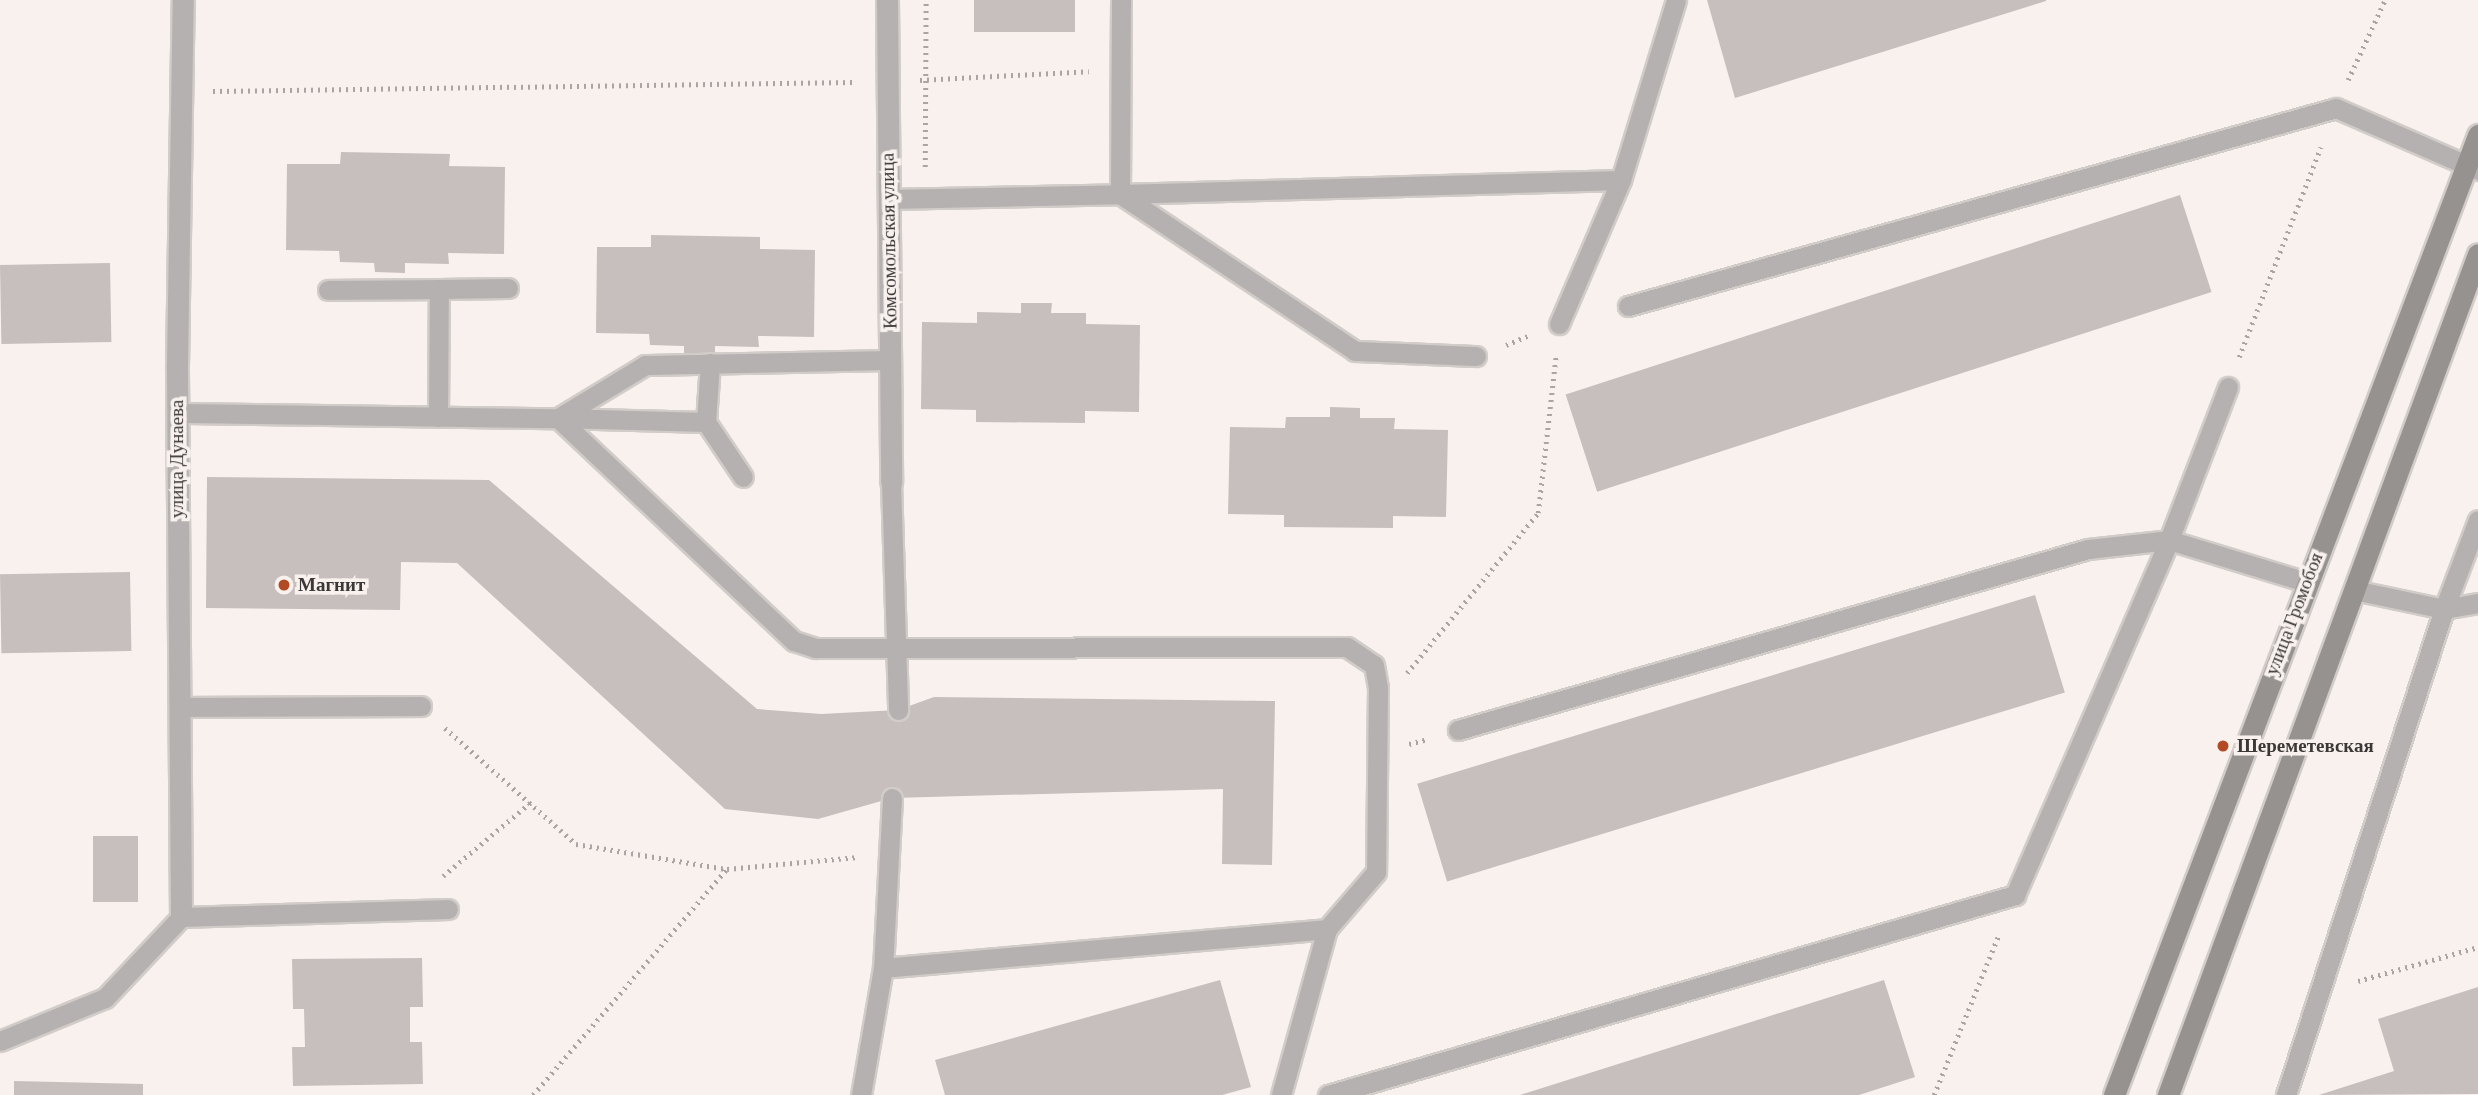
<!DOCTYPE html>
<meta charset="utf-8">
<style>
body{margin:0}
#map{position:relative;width:2478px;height:1095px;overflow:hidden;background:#f8f1ee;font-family:"Times New Roman",serif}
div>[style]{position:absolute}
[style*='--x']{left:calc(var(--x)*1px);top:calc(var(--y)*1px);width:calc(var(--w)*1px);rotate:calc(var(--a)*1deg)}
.building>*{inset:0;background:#c6bfbd;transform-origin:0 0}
.path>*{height:4.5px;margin-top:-2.25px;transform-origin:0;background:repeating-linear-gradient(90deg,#aaa4a2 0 2px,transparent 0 7px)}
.roads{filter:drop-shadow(2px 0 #d2ccc9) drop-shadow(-2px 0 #d2ccc9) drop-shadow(0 2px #d2ccc9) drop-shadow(0 -2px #d2ccc9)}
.lane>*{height:19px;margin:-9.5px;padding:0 9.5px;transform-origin:9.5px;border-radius:9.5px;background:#b4b1b0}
.street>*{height:21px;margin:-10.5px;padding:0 10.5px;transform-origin:10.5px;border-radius:10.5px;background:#b4b1b0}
.secondary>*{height:21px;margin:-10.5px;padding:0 10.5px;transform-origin:10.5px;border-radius:10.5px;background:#969290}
.dots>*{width:19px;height:19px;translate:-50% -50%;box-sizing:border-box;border:4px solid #f8f1ee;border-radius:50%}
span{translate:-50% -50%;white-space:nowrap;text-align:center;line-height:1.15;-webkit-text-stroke:7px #f8f1ee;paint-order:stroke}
.street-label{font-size:19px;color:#3b3837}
.poi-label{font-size:19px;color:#3b3837;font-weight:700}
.left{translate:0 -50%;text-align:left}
</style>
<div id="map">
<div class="building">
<i style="left:974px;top:0;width:101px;height:32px"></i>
<i style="clip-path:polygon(1707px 0,2046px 0,2046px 1px,1735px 98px)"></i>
<i style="clip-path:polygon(341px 152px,450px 154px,449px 166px,505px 167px,504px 254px,448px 253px,449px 264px,405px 263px,405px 273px,375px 272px,374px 263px,340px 262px,339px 251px,286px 250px,287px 164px,340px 164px)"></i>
<i style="left:2180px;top:195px;width:102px;height:646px;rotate:72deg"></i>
<i style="clip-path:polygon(651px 235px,760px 237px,760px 249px,815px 250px,814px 337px,758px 336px,759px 347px,715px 346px,715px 356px,684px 355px,684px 346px,650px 345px,649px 334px,596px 333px,597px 247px,651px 247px)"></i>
<i style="left:110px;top:263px;width:79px;height:110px;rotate:89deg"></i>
<i style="clip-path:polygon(1021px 303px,1052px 303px,1051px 313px,1086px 313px,1086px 324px,1140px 325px,1139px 412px,1085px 411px,1085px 423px,976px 422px,976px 410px,921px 409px,922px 322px,977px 323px,977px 312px,1021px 313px)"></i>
<i style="clip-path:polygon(1330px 407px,1360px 408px,1360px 418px,1395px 418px,1394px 429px,1448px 430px,1446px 517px,1393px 516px,1393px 528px,1284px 527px,1284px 515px,1228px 514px,1230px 427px,1285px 428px,1286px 417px,1330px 417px)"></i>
<i style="clip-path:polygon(207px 477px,489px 480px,757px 709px,821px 714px,898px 710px,934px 697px,1275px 701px,1272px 865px,1222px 864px,1223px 789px,892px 798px,818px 819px,725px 809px,457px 563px,401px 562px,400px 610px,206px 608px)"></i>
<i style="left:130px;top:572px;width:79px;height:130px;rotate:89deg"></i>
<i style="left:2035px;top:595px;width:102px;height:646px;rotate:73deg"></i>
<i style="left:93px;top:836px;width:45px;height:66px"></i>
<i style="clip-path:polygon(422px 958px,423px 1007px,410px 1007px,410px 1042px,422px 1042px,423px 1084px,293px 1086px,292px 1047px,305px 1047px,304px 1009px,293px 1009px,292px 959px)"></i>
<i style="clip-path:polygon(1220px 980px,1251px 1087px,1222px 1095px,945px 1095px,935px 1060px)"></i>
<i style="clip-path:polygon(1884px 980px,1915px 1077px,1859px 1095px,1520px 1095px)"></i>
<i style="clip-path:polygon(2478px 987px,2478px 1094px,2319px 1095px,2394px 1071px,2378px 1019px)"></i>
<i style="clip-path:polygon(14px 1081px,143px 1084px,143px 1095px,14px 1095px)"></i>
</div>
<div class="path">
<i style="--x:920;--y:80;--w:169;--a:-3"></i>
<i style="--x:2348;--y:80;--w:88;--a:-65.2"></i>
<i style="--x:213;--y:91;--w:642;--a:-0.8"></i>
<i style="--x:925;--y:167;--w:167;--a:-89.7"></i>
<i style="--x:1506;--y:345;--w:26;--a:-23"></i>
<i style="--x:2239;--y:357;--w:225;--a:-68.7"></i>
<i style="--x:1407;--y:673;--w:207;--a:-50.7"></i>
<i style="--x:1538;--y:513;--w:159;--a:-83.5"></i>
<i style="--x:445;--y:728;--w:175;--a:41.5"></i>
<i style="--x:576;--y:844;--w:152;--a:9.5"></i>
<i style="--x:1409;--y:744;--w:20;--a:-15"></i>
<i style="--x:443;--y:876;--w:114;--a:-40"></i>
<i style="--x:2358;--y:981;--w:125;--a:-15.8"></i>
<i style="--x:533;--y:1095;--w:298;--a:-49.4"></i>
<i style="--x:727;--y:869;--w:132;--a:-5.2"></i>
<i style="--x:1934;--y:1095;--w:174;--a:-68"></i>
</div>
<div class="roads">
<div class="lane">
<i style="--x:1121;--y:0;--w:194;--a:90.3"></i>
<i style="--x:1120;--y:194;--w:501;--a:-1.6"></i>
<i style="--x:888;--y:199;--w:232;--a:-1.2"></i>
<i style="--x:1120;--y:194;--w:283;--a:33.7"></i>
<i style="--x:1355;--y:351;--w:121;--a:2.4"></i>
<i style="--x:328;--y:290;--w:111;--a:-0.5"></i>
<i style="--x:1628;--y:306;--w:735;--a:-15.62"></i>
<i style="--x:2336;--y:108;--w:155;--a:23.6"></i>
<i style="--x:1559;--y:324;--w:157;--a:-66.7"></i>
<i style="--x:1621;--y:180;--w:188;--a:-73"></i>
<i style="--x:710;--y:363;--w:59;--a:93.9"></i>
<i style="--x:706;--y:422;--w:66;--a:56.1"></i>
<i style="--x:178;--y:413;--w:380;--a:0.8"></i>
<i style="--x:558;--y:418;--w:325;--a:43.4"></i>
<i style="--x:794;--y:641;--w:23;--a:18"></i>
<i style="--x:816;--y:648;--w:531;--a:-0.11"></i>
<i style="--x:1347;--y:647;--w:32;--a:34"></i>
<i style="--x:1374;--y:665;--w:23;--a:80"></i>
<i style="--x:1378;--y:688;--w:184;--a:90.6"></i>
<i style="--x:1376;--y:872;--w:75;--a:130.7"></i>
<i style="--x:1327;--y:929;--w:172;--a:105.5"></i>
<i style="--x:438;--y:417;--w:128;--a:-89.6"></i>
<i style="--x:439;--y:289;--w:69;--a:-0.8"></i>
<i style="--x:558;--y:418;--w:102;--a:-31.3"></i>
<i style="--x:645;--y:365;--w:246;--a:-1.2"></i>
<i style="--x:559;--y:418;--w:147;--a:1.6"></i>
<i style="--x:891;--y:482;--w:228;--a:88.2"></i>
<i style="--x:2354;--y:590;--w:92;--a:11.9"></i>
<i style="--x:2444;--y:609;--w:35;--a:-10"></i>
<i style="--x:179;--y:707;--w:242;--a:-0.2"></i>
<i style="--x:1458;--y:730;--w:655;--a:-16.03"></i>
<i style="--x:2088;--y:549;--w:81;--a:-6.3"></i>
<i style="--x:2169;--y:540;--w:143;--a:17"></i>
<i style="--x:892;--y:798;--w:170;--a:93"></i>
<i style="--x:883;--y:968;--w:446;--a:-5"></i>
<i style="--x:0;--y:1041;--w:113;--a:-22.3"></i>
<i style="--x:105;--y:998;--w:111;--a:-46.8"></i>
<i style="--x:181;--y:917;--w:267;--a:-1.7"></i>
<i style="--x:861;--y:1095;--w:129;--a:-80.2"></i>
<i style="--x:1328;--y:1095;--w:716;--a:-16.23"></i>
<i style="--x:2015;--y:895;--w:387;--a:-66.5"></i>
<i style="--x:2169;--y:540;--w:164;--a:-68.9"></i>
<i style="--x:2286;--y:1095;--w:511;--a:-71.99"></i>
<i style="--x:2444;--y:609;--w:95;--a:-69.1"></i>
</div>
<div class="street">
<i style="--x:887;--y:0;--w:482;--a:89.5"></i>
<i style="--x:181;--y:917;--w:552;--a:-90.42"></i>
<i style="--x:177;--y:365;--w:365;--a:-89.1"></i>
</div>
<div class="secondary">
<i style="--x:2114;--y:1095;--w:1027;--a:-69.23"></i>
<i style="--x:2168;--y:1095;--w:896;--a:-69.77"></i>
</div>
</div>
<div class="dots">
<i style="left:284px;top:585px;background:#b24b25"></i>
<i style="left:2223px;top:746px;background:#b24b25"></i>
</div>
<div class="street-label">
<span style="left:889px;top:241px;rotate:-91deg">Комсомольская улица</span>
<span style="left:177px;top:459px;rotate:-90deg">улица Дунаева</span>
<span style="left:2294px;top:614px;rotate:-69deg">улица Громобоя</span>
</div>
<div class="poi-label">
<span class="left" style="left:298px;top:585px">Магнит</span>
<span class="left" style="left:2237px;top:746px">Шереметевская</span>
</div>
</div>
